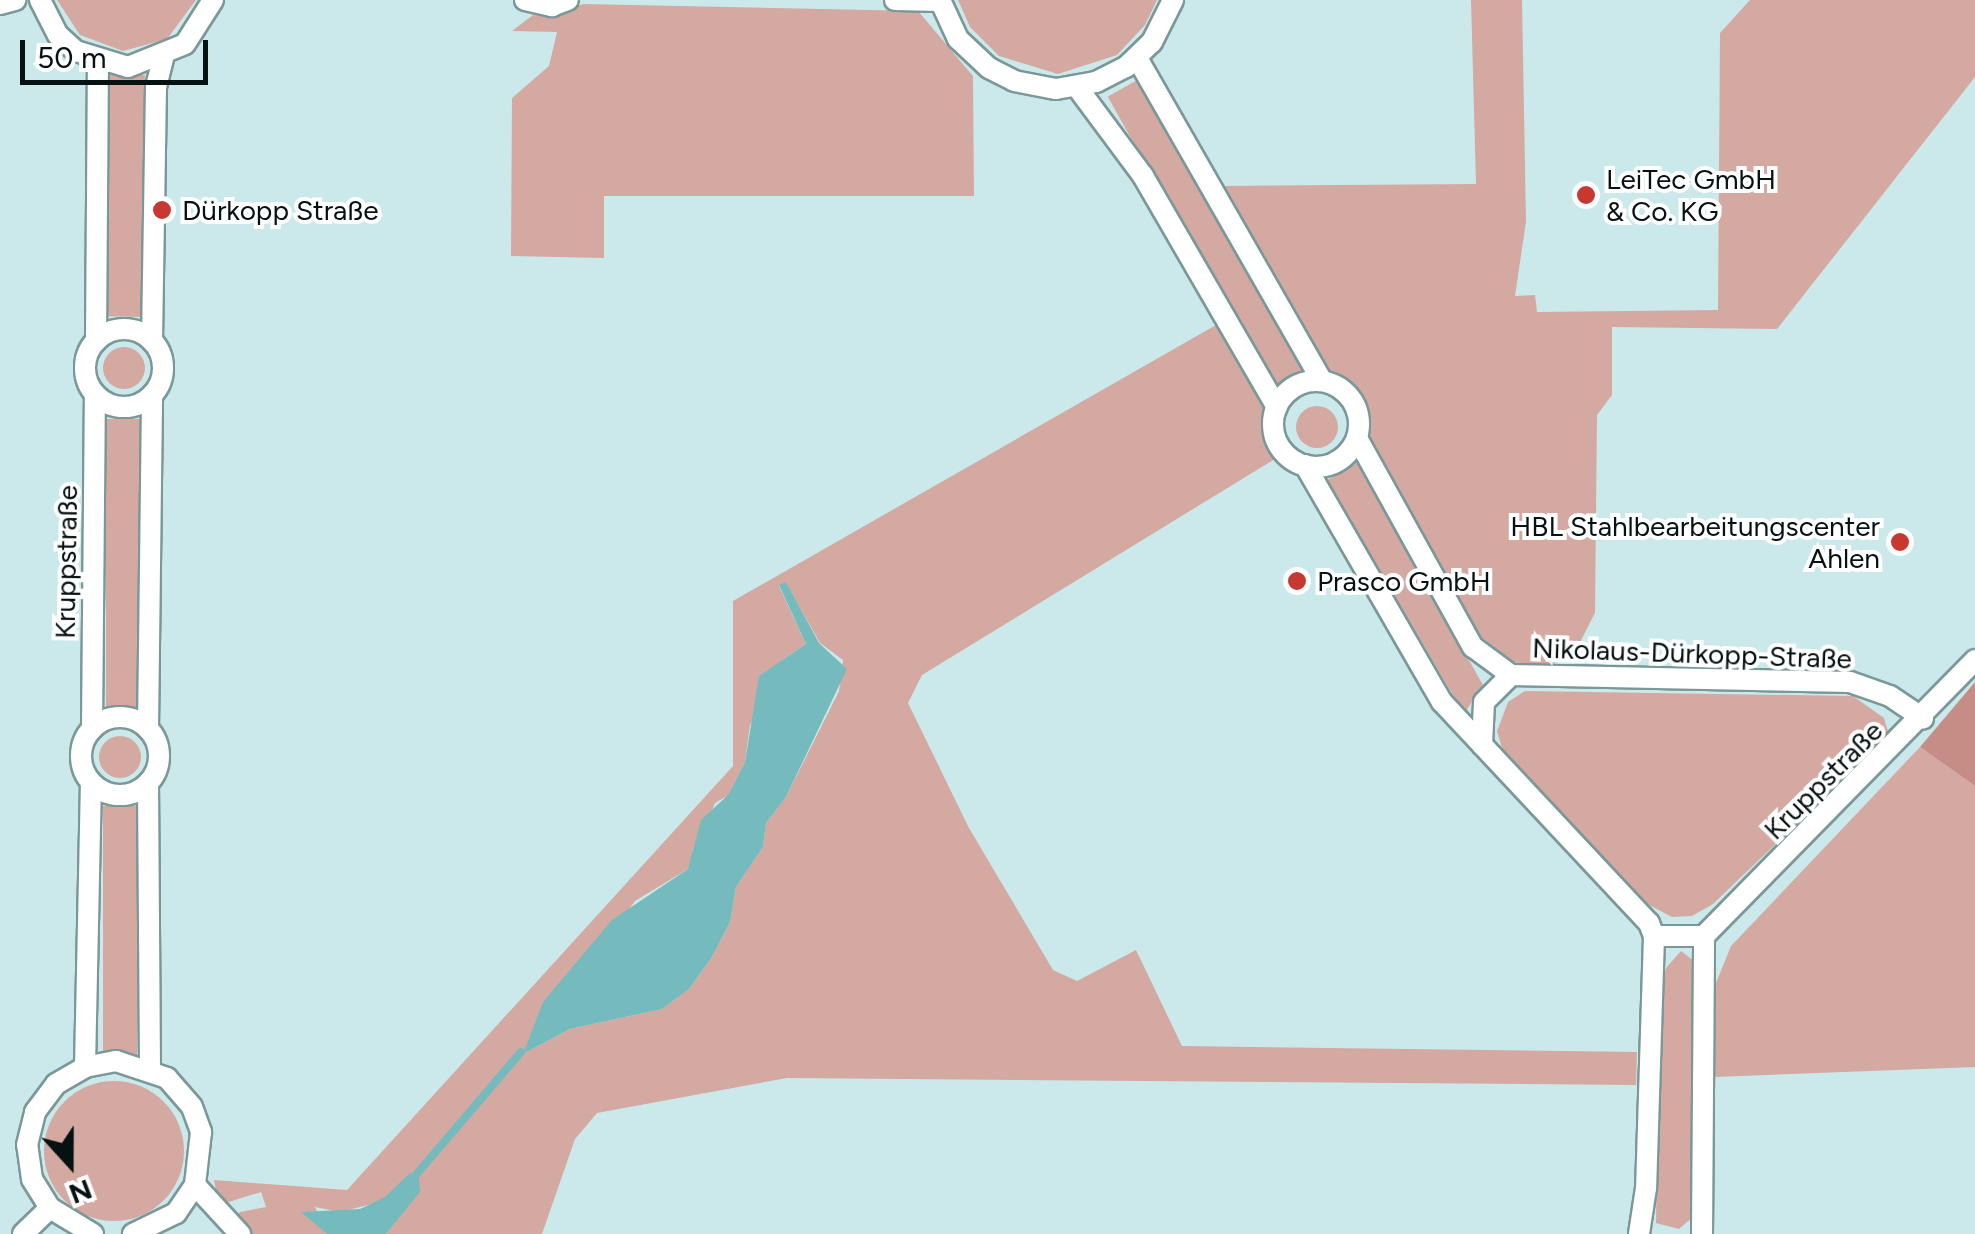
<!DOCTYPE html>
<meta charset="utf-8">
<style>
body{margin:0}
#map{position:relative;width:1975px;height:1234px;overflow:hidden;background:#cbe9ea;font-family:Figtree,sans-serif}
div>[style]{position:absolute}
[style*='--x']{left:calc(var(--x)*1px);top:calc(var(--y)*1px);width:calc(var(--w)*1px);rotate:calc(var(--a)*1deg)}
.green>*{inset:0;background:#d4a9a2;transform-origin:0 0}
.round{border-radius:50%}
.forest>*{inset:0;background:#c58d85}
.water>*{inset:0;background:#75babd}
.stream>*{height:8px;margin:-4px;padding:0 4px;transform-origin:4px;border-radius:4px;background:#75babd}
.roads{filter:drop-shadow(2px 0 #7b9899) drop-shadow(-2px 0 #7b9899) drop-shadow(0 2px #7b9899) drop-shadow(0 -2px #7b9899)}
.street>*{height:20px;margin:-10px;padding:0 10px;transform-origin:10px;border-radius:10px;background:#fff}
.street>.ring{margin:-10px;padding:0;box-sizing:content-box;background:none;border:20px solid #fff;border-radius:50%}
.dots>*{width:28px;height:28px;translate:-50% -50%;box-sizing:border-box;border:5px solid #fff;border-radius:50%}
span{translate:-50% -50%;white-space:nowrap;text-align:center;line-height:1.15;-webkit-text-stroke:8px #fff;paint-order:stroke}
.poi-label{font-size:28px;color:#061111}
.left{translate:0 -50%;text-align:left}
.right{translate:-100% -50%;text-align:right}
.street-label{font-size:28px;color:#061111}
.north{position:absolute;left:20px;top:1114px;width:100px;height:100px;-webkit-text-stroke:8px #fff;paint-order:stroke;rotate:159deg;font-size:28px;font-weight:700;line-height:40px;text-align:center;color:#061111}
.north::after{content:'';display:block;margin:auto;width:35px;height:45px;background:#061111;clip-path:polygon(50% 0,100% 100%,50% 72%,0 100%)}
.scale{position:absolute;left:20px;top:40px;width:188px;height:45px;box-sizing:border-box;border:5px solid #061111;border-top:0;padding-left:12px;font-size:30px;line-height:35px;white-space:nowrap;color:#061111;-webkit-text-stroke:8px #fff;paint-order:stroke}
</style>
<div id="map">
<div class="green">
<i style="clip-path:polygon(57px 0,196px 0,167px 39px,123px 51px,80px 35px)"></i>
<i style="clip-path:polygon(958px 0,1157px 0,1145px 25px,1117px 55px,1058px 74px,999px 56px,970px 27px)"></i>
<i style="clip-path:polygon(1471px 0,1522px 0,1526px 222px,1515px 296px,1535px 295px,1537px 312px,1718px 310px,1720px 33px,1750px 0,1975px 0,1975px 77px,1777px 329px,1612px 327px,1612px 395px,1597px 415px,1595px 613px,1575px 652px,1544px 668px,1514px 662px,1473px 631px,1365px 440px,1365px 406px,1351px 389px,1332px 380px,1222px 186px,1476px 184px)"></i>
<i style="clip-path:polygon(583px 4px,918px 11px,973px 76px,974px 196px,604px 196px,604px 258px,511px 256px,512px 98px,549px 66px,557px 32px,512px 31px,533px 15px,549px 17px)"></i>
<i style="left:145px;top:75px;width:242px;height:37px;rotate:91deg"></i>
<i style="left:1141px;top:78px;width:339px;height:38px;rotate:61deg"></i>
<i style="clip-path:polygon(evenodd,1216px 325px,1269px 412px,1278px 457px,922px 675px,908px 703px,969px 828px,1053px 970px,1077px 981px,1136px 950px,1182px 1046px,1637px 1052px,1636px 1085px,787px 1078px,597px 1113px,575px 1139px,542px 1234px,386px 1234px,419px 1192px,340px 1212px,315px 1207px,328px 1234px,247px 1234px,233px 1220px,240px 1212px,266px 1207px,261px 1192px,219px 1205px,214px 1180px,347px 1190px,733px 766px,733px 601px,1216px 325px,786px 583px,820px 643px,843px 660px,839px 691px,786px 797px,766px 823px,763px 847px,736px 887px,730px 922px,712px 957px,689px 989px,662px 1009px,570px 1029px,523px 1054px,635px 901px,688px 869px,715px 803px,729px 795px,745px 762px,750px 725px,784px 659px,806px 644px,779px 586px,786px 583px)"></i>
<i class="round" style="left:103px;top:347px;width:42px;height:42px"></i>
<i class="round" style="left:1296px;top:406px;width:42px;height:42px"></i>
<i style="left:106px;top:419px;width:35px;height:290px"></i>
<i style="clip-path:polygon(1357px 463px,1483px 685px,1464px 714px,1327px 480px)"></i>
<i style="clip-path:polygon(1525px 691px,1853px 696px,1884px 718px,1889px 735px,1713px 904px,1692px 916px,1672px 917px,1649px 905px,1504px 755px,1497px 731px,1508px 702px)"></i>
<i class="round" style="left:99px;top:736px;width:42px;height:42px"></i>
<i style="clip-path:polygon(1920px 747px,1975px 786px,1975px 1067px,1715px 1077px,1716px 983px,1731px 946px)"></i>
<i style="left:137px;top:806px;width:249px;height:34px;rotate:90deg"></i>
<i style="clip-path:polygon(1681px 951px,1694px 961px,1693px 1217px,1679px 1229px,1656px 1223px,1659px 993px,1666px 968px)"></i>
<i class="round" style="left:44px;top:1081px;width:140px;height:140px"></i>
</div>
<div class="forest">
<i style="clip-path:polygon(1975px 682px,1975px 786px,1920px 747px)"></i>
</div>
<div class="water">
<i style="clip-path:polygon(786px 582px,819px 643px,847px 669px,786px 797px,766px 823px,763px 847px,736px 887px,730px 922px,712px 957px,689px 989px,662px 1009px,570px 1029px,523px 1054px,543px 1002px,612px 920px,688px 869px,701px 820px,729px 794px,745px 762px,759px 676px,806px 644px,779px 585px)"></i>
<i style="clip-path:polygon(410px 1173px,419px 1179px,420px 1192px,386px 1234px,327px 1234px,301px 1212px,360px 1209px,385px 1197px)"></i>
</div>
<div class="stream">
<i style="--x:415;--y:1176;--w:163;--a:-49.5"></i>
</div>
<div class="roads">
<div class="street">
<i style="--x:40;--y:0;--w:39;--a:63"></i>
<i style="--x:58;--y:35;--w:24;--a:42"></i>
<i style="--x:76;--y:51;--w:54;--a:17.1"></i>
<i style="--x:128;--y:67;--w:61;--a:-22"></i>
<i style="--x:185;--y:44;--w:52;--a:-57.5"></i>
<i style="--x:525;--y:0;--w:28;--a:13"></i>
<i style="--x:552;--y:6;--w:17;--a:-21"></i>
<i style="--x:895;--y:0;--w:45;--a:1.3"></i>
<i style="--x:940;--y:0;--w:43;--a:65.2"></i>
<i style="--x:958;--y:39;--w:42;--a:43.1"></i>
<i style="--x:989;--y:68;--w:28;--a:27"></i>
<i style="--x:1014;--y:81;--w:43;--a:10.8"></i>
<i style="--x:1056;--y:89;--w:41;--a:-9.9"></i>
<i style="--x:1096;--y:82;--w:34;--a:-27"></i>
<i style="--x:1126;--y:67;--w:36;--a:-44"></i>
<i style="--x:1152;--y:42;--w:47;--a:-63.4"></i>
<i style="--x:0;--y:4;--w:16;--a:-15"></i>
<i style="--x:1137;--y:58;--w:372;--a:60.2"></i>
<i style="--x:1077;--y:87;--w:111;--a:53.4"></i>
<i style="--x:1143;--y:176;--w:267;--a:59.9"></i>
<i class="ring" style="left:85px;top:329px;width:58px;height:58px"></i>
<i style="--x:96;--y:341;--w:280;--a:-89.6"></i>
<i style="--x:152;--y:341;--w:254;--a:-89.1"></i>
<i style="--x:156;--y:87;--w:30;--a:-76"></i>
<i class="ring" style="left:1273px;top:381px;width:66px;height:66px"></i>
<i style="--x:1357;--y:438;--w:239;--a:61"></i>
<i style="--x:1473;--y:647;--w:47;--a:36.4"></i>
<i style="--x:1511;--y:675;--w:339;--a:1.2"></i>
<i style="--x:1850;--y:682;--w:42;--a:19.3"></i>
<i style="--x:1890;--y:696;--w:40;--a:34"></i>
<i style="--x:1305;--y:465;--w:274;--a:60"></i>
<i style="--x:1442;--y:702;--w:303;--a:46.9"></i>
<i style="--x:1649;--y:923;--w:14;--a:69"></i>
<i style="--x:1654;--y:936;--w:252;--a:91.8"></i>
<i style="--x:1646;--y:1188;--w:47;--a:98.7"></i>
<i class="ring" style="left:81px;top:717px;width:58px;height:58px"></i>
<i style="--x:92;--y:729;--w:334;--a:-89.5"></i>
<i style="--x:148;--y:729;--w:334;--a:-89.3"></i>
<i style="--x:1482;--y:745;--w:43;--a:-87.3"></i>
<i style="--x:1484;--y:702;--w:38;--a:-45"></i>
<i style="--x:148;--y:783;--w:286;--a:89.6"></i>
<i style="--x:1654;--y:936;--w:50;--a:0"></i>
<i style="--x:1704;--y:936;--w:387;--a:-45.5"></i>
<i style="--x:85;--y:1067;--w:284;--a:-88.8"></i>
<i style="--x:195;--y:1185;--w:67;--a:47.4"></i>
<i style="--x:23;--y:1234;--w:37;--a:-44"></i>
<i style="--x:93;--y:1234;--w:50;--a:-148.8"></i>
<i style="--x:50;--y:1208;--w:34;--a:-122"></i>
<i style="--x:32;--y:1179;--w:34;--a:-98"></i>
<i style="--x:27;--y:1145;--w:34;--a:-76"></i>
<i style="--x:35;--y:1112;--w:35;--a:-53"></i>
<i style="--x:56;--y:1084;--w:34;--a:-30"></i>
<i style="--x:85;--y:1067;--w:32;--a:-11"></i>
<i style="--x:116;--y:1061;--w:54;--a:18.4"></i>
<i style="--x:167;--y:1078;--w:38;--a:49"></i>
<i style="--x:192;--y:1107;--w:27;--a:70"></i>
<i style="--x:201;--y:1132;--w:53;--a:96.5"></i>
<i style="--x:195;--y:1185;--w:34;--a:124"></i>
<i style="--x:176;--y:1213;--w:48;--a:154"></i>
<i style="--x:1702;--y:1234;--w:298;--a:-89.6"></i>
</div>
</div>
<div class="dots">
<i style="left:1586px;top:195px;background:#c73930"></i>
<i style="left:162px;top:210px;background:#c73930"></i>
<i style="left:1900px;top:542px;background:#c73930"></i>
<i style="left:1297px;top:581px;background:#c73930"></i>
</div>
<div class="poi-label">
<span class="left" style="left:1606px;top:195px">LeiTec GmbH<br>&amp; Co. KG</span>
<span class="left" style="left:182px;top:210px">Dürkopp Straße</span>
<span class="right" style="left:1880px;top:542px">HBL Stahlbearbeitungscenter<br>Ahlen</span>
<span class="left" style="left:1317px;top:581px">Prasco GmbH</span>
</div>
<div class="street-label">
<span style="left:66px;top:562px;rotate:-89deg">Kruppstraße</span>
<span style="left:1692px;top:653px;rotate:2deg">Nikolaus-Dürkopp-Straße</span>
<span style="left:1823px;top:780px;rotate:-45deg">Kruppstraße</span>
</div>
<div class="north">N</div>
<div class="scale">50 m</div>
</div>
